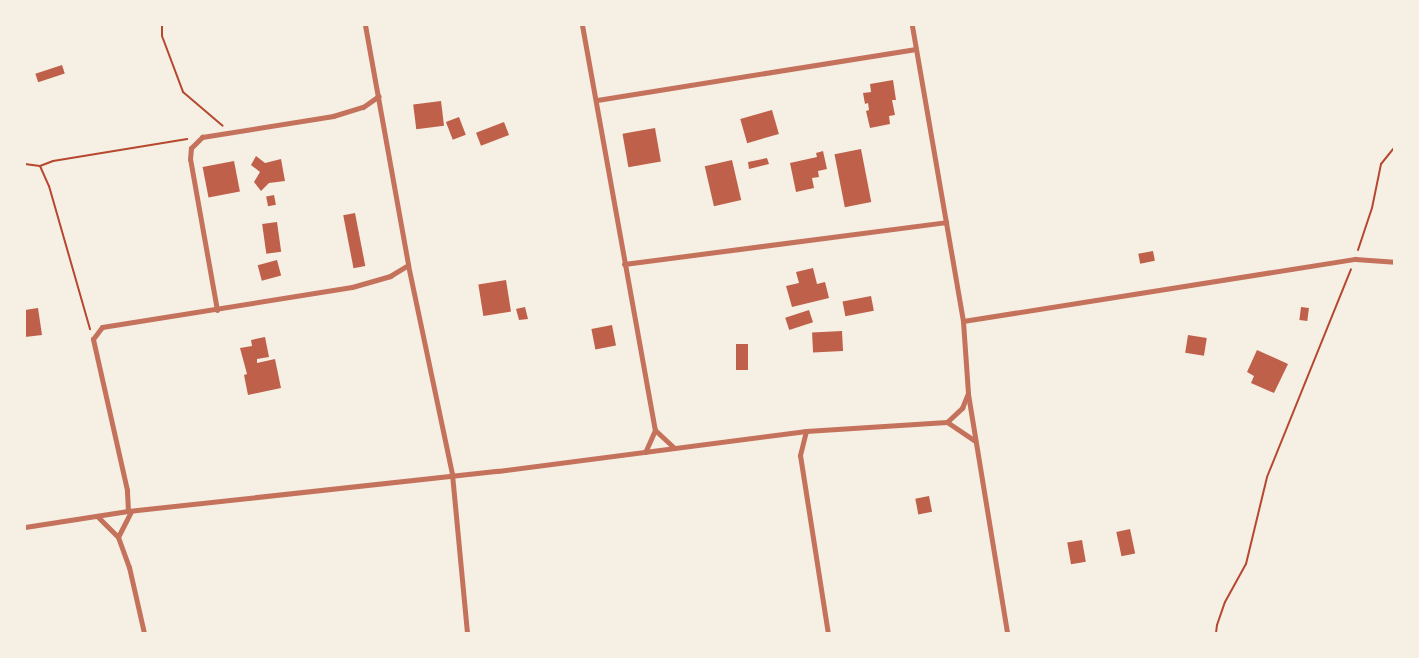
<!DOCTYPE html>
<style>
body{margin:0}
#map{position:relative;width:1419px;height:658px;overflow:hidden;background:#f6efe4;font-family:Ubuntu,sans-serif}
div>[style]{position:absolute}
[style*='--x']{left:calc(var(--x)*1px);top:calc(var(--y)*1px);width:calc(var(--w)*1px);rotate:calc(var(--a)*1deg)}
.building>*{inset:0;background:#bf614a;transform-origin:0 0}
.path>*{height:2px;margin:-1px;padding:0 1px;transform-origin:1px;border-radius:1px;background:#b5482f}
.minor>*{height:5px;margin:-2.5px;padding:0 2.5px;transform-origin:2.5px;border-radius:2.5px;background:#c5725c}
span{translate:-50% -50%;white-space:nowrap;text-align:center;line-height:1.15;-webkit-text-stroke:4.5px #f6efe4;paint-order:stroke}
.frame{position:absolute;inset:0;border:26px solid #f6efe4;pointer-events:none}
</style>
<div id="map">
<div class="building">
<i style="left:62px;top:65px;width:9px;height:28px;rotate:72deg"></i>
<i style="clip-path:polygon(893px 80px,896px 100px,892px 100px,895px 115px,889px 116px,890px 124px,870px 128px,866px 111px,869px 110px,868px 103px,865px 104px,863px 93px,871px 92px,870px 84px)"></i>
<i style="left:441px;top:101px;width:25px;height:28px;rotate:83deg"></i>
<i style="left:772px;top:110px;width:25px;height:33px;rotate:74deg"></i>
<i style="left:459px;top:117px;width:19px;height:14px;rotate:69deg"></i>
<i style="left:504px;top:122px;width:14px;height:30px;rotate:69deg"></i>
<i style="left:655px;top:128px;width:34px;height:33px;rotate:80deg"></i>
<i style="left:861px;top:149px;width:54px;height:27px;rotate:79deg"></i>
<i style="clip-path:polygon(823px 151px,827px 169px,818px 171px,819px 177px,812px 178px,814px 188px,796px 192px,790px 163px,817px 157px,816px 153px)"></i>
<i style="clip-path:polygon(256px 156px,265px 163px,281px 159px,285px 181px,269px 183px,261px 191px,254px 182px,260px 172px,251px 165px)"></i>
<i style="clip-path:polygon(767px 158px,769px 164px,749px 169px,748px 162px)"></i>
<i style="left:732px;top:160px;width:41px;height:28px;rotate:77deg"></i>
<i style="left:234px;top:161px;width:31px;height:32px;rotate:79deg"></i>
<i style="left:274px;top:195px;width:10px;height:8px;rotate:79deg"></i>
<i style="left:355px;top:213px;width:54px;height:12px;rotate:79deg"></i>
<i style="left:277px;top:222px;width:30px;height:15px;rotate:82deg"></i>
<i style="left:1153px;top:251px;width:10px;height:15px;rotate:79deg"></i>
<i style="left:277px;top:260px;width:16px;height:20px;rotate:75deg"></i>
<i style="clip-path:polygon(813px 268px,817px 284px,825px 282px,829px 298px,792px 307px,786px 286px,799px 283px,796px 272px)"></i>
<i style="left:506px;top:280px;width:32px;height:28px;rotate:81deg"></i>
<i style="left:871px;top:296px;width:15px;height:29px;rotate:79deg"></i>
<i style="clip-path:polygon(525px 307px,528px 319px,519px 320px,516px 309px)"></i>
<i style="left:1301px;top:307px;width:8px;height:13px;rotate:7deg"></i>
<i style="clip-path:polygon(38px 308px,42px 335px,25px 337px,25px 310px)"></i>
<i style="left:809px;top:310px;width:13px;height:25px;rotate:72deg"></i>
<i style="left:612px;top:325px;width:21px;height:21px;rotate:79deg"></i>
<i style="left:842px;top:331px;width:20px;height:30px;rotate:87deg"></i>
<i style="left:1188px;top:335px;width:19px;height:18px;rotate:9deg"></i>
<i style="clip-path:polygon(265px 337px,269px 357px,257px 359px,257px 363px,275px 359px,281px 388px,248px 395px,244px 375px,247px 374px,240px 348px,252px 346px,251px 340px)"></i>
<i style="left:736px;top:344px;width:12px;height:26px"></i>
<i style="clip-path:polygon(1257px 350px,1288px 364px,1274px 393px,1251px 383px,1254px 376px,1247px 372px)"></i>
<i style="left:929px;top:496px;width:16px;height:14px;rotate:79deg"></i>
<i style="left:1130px;top:529px;width:25px;height:14px;rotate:78deg"></i>
<i style="left:1082px;top:540px;width:22px;height:15px;rotate:80deg"></i>
</div>
<div class="path">
<i style="--x:162;--y:25;--w:11;--a:90"></i>
<i style="--x:162;--y:36;--w:60;--a:69.4"></i>
<i style="--x:183;--y:92;--w:52;--a:40.4"></i>
<i style="--x:25;--y:164;--w:15;--a:8"></i>
<i style="--x:40;--y:166;--w:22;--a:66"></i>
<i style="--x:49;--y:186;--w:149;--a:74"></i>
<i style="--x:40;--y:166;--w:14;--a:-21"></i>
<i style="--x:53;--y:161;--w:136;--a:-9.3"></i>
<i style="--x:1358;--y:250;--w:44;--a:-71.6"></i>
<i style="--x:1372;--y:208;--w:45;--a:-78.4"></i>
<i style="--x:1381;--y:164;--w:21;--a:-51"></i>
<i style="--x:1216;--y:633;--w:8;--a:-83"></i>
<i style="--x:1217;--y:625;--w:24;--a:-71"></i>
<i style="--x:1225;--y:602;--w:43;--a:-61.1"></i>
<i style="--x:1246;--y:564;--w:89;--a:-76.4"></i>
<i style="--x:1267;--y:477;--w:224;--a:-68"></i>
</div>
<div class="minor">
<i style="--x:365;--y:25;--w:244;--a:79.8"></i>
<i style="--x:408;--y:265;--w:214;--a:78.1"></i>
<i style="--x:452;--y:474;--w:160;--a:84.6"></i>
<i style="--x:582;--y:25;--w:412;--a:79.8"></i>
<i style="--x:655;--y:430;--w:24;--a:114"></i>
<i style="--x:597;--y:100;--w:323;--a:-9.1"></i>
<i style="--x:624;--y:264;--w:325;--a:-7.4"></i>
<i style="--x:217;--y:310;--w:153;--a:-100.1"></i>
<i style="--x:190;--y:159;--w:11;--a:-85"></i>
<i style="--x:191;--y:148;--w:16;--a:-45"></i>
<i style="--x:202;--y:137;--w:133;--a:-9.1"></i>
<i style="--x:333;--y:116;--w:31;--a:-17"></i>
<i style="--x:363;--y:107;--w:19;--a:-35"></i>
<i style="--x:963;--y:321;--w:397;--a:-9"></i>
<i style="--x:1355;--y:259;--w:39;--a:4"></i>
<i style="--x:968;--y:394;--w:242;--a:80.7"></i>
<i style="--x:947;--y:422;--w:32;--a:34"></i>
<i style="--x:655;--y:430;--w:26;--a:43"></i>
<i style="--x:806;--y:431;--w:25;--a:104"></i>
<i style="--x:800;--y:455;--w:180;--a:81.1"></i>
<i style="--x:128;--y:511;--w:21;--a:-93"></i>
<i style="--x:127;--y:490;--w:155;--a:-102.7"></i>
<i style="--x:93;--y:339;--w:15;--a:-53"></i>
<i style="--x:102;--y:327;--w:253;--a:-9.1"></i>
<i style="--x:352;--y:287;--w:40;--a:-16"></i>
<i style="--x:390;--y:276;--w:21;--a:-31"></i>
<i style="--x:98;--y:517;--w:28;--a:45"></i>
<i style="--x:118;--y:537;--w:32;--a:70"></i>
<i style="--x:129;--y:567;--w:68;--a:77.2"></i>
<i style="--x:25;--y:527;--w:104;--a:-8.8"></i>
<i style="--x:128;--y:511;--w:372;--a:-6.2"></i>
<i style="--x:498;--y:471;--w:311;--a:-7.4"></i>
<i style="--x:806;--y:431;--w:141;--a:-3.7"></i>
<i style="--x:947;--y:422;--w:21;--a:-43"></i>
<i style="--x:962;--y:408;--w:16;--a:-68"></i>
<i style="--x:968;--y:393;--w:72;--a:-94"></i>
<i style="--x:963;--y:321;--w:300;--a:-99.8"></i>
<i style="--x:118;--y:537;--w:29;--a:-63"></i>
</div>
<div class="frame"></div>
</div>
